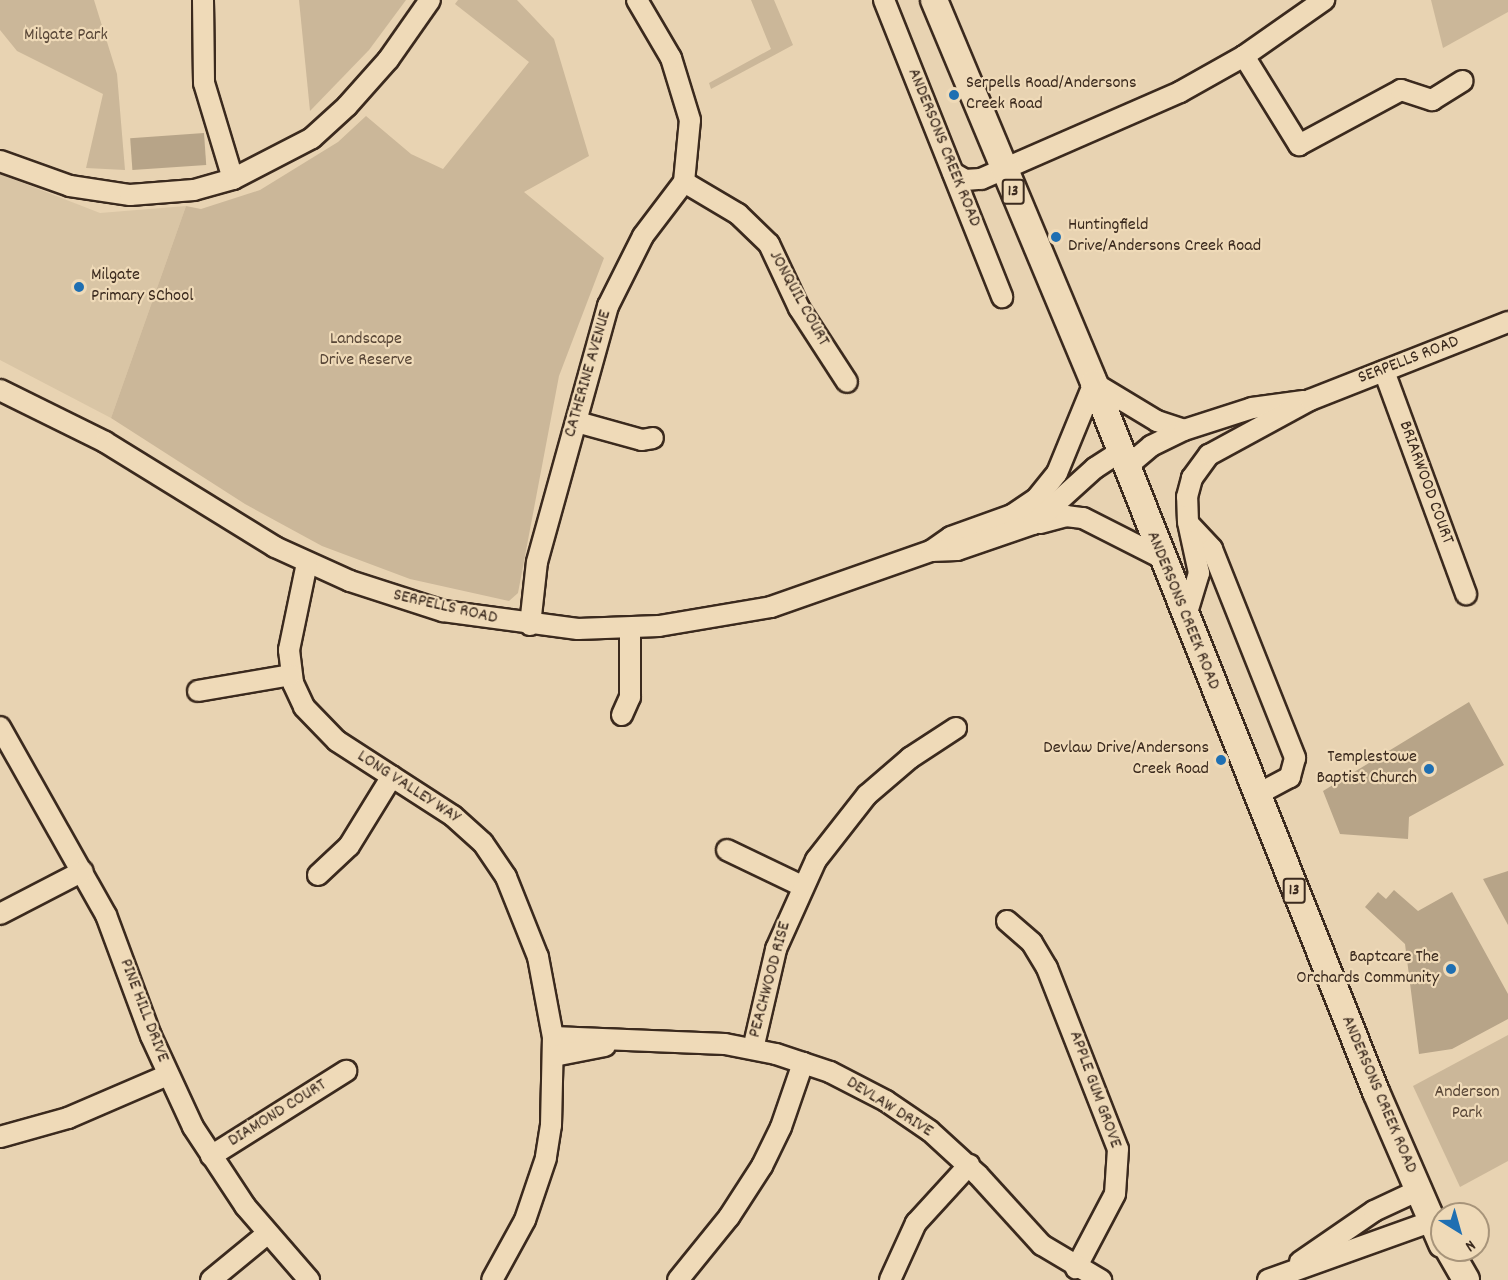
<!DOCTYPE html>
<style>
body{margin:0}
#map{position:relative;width:1508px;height:1280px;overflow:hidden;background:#e8d3b2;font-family:Dekko,sans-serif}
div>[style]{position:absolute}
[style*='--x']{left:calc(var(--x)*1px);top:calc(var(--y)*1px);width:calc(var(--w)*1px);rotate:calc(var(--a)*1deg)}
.built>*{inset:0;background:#d9c5a5}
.green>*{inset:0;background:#cbb799}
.building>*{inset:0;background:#b7a488;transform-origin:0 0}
.roads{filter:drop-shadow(2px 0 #3b2a1e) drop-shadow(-2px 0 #3b2a1e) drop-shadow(0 2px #3b2a1e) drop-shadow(0 -2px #3b2a1e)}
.minor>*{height:20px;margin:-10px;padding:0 10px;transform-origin:10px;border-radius:10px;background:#efdab8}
.major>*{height:26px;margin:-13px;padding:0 13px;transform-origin:13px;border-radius:13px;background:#efdab8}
.dots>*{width:16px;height:16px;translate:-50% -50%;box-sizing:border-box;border:3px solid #efdab8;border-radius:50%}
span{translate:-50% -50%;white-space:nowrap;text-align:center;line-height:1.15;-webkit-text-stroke:4.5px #efdab8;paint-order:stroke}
.shield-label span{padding:2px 4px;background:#efdab8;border:2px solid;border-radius:4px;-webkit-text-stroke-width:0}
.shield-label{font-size:16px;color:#3b2a1e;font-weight:700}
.park-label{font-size:18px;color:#584637}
.poi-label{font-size:18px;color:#3b2a1e}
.left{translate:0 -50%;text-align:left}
.right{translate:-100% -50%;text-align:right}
.street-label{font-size:18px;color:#3b2a1e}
.north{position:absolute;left:1430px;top:1202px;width:60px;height:60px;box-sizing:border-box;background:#efdab8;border:2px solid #a7947a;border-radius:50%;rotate:143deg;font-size:16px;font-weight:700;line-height:24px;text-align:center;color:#3b2a1e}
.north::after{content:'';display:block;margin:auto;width:21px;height:27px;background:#1f6fb2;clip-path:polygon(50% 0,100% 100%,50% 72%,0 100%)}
</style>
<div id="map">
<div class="built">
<i style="clip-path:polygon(0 174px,100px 213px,186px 206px,111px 418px,0 360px)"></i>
</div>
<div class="green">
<i style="clip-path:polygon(0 0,94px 0,117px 74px,125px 170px,86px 168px,103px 94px,17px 51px,0 30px)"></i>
<i style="clip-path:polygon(299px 0,406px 0,369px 50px,310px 111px)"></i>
<i style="clip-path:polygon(458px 0,517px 0,554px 39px,589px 156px,524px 192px,604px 258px,559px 376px,518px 593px,509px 601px,410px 579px,322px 546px,245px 504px,111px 418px,186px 206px,201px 209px,260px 190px,338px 142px,366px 116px,411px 154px,443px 169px,529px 62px,455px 4px)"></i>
<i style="clip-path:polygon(751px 0,774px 0,793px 45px,711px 89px,709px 83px,771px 49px)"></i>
<i style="clip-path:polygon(1431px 0,1508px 0,1508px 12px,1443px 48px)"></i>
<i style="clip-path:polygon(1508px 1035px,1508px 1161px,1460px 1187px,1413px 1086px)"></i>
</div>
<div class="building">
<i style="left:204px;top:133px;width:32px;height:74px;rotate:86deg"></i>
<i style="clip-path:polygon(1469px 702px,1504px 765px,1409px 817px,1408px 839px,1340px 834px,1323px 791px)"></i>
<i style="clip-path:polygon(1508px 871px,1508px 925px,1483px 879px)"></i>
<i style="clip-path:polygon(1394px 890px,1418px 911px,1452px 892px,1508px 994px,1508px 1019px,1452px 1049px,1419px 1054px,1405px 944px,1365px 907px,1378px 892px,1386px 899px)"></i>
</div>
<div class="roads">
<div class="minor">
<i style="--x:203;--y:0;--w:83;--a:89.3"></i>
<i style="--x:204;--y:83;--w:100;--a:73.2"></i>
<i style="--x:884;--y:0;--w:320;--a:68.3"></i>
<i style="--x:1244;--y:56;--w:105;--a:58.3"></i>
<i style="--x:1299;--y:145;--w:116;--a:-28.3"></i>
<i style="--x:1401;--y:90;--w:33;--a:18"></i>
<i style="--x:1432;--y:100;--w:36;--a:-32"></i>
<i style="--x:0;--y:161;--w:74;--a:19.7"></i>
<i style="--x:70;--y:186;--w:61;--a:8.5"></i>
<i style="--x:130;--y:195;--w:64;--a:-4.5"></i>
<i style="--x:194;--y:190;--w:41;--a:-15.8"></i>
<i style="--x:233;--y:179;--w:89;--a:-27.4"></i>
<i style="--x:312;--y:138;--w:47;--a:-42.4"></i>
<i style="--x:347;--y:106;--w:62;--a:-48.3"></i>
<i style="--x:388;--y:60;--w:73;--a:-55"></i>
<i style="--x:953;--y:173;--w:14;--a:30"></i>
<i style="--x:965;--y:180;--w:16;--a:-4"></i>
<i style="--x:981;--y:179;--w:217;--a:-23.6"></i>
<i style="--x:1180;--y:92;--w:73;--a:-29.4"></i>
<i style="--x:1244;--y:56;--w:98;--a:-35"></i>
<i style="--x:684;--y:182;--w:63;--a:30.7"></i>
<i style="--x:738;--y:214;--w:43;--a:44.1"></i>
<i style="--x:769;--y:244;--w:71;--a:64.9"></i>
<i style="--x:799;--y:308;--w:88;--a:57"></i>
<i style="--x:1384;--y:371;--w:238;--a:69.8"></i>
<i style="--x:0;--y:390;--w:117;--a:26.3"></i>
<i style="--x:105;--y:442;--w:200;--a:31.7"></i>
<i style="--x:275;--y:547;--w:82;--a:24.4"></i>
<i style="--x:350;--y:581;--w:98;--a:17.9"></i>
<i style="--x:443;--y:611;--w:136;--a:7.6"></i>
<i style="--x:578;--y:629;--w:81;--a:-2.1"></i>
<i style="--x:659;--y:626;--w:114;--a:-9.6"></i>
<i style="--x:771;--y:607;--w:170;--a:-19.3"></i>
<i style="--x:931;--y:551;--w:24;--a:-35"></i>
<i style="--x:951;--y:537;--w:65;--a:-19.8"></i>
<i style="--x:1012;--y:515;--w:29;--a:-34"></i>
<i style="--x:1036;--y:499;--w:33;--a:-51"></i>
<i style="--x:1057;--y:473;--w:97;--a:-67.7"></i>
<i style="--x:1094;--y:383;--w:74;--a:31.1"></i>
<i style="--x:1157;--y:421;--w:28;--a:18"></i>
<i style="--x:577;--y:422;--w:67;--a:15.5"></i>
<i style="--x:642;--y:440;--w:11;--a:-10"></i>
<i style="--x:1125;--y:468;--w:34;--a:-40"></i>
<i style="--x:1151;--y:446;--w:37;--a:-26"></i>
<i style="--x:1184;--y:430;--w:71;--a:-17.9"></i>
<i style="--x:1252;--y:408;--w:52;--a:-7.7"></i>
<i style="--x:1040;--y:523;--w:27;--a:-15"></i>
<i style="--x:1066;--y:516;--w:17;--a:7"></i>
<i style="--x:1083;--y:518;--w:89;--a:26.9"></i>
<i style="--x:1189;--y:524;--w:34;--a:47"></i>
<i style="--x:1212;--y:549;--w:225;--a:68.3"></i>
<i style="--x:1295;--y:758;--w:20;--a:105"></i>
<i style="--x:1290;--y:777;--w:38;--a:152"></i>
<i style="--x:931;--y:551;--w:26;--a:-2"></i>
<i style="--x:957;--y:550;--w:80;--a:-18.9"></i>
<i style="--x:1033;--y:524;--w:84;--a:-42.1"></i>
<i style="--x:1095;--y:468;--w:30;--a:-33"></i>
<i style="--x:307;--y:563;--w:89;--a:101.7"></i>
<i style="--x:289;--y:650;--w:33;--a:83"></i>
<i style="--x:293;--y:683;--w:26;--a:65"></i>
<i style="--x:304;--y:707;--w:47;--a:45.9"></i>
<i style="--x:337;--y:741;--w:138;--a:32.9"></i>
<i style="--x:453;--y:816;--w:40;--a:42"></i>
<i style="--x:483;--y:843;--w:41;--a:55.9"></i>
<i style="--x:506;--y:877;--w:86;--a:68.2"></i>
<i style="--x:538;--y:957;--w:81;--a:79.4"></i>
<i style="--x:553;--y:1037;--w:88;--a:91.3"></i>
<i style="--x:551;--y:1125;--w:33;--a:99"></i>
<i style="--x:546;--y:1158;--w:65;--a:108.7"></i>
<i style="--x:525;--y:1220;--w:68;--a:118.8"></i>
<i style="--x:1185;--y:619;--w:48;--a:-73.1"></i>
<i style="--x:1199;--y:573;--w:52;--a:-102.2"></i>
<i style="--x:1188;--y:522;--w:25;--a:-92"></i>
<i style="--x:1187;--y:497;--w:20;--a:-75"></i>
<i style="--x:1192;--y:478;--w:29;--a:-54"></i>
<i style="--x:1209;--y:455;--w:115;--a:-28.6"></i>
<i style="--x:1310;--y:400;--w:213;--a:-21.5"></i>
<i style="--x:530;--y:625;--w:63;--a:-83.7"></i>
<i style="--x:537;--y:562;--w:266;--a:-74.5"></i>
<i style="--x:608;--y:306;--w:78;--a:-63.4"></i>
<i style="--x:643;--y:236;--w:68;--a:-52.8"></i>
<i style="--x:684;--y:182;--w:62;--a:-84.5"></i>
<i style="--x:690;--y:120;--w:65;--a:-107"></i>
<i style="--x:671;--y:58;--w:67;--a:-120.4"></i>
<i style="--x:198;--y:691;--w:94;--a:-9.8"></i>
<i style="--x:622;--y:715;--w:20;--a:-66"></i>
<i style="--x:630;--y:697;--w:69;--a:-90"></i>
<i style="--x:0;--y:727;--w:216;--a:60.6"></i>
<i style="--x:106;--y:915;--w:129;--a:69.6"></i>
<i style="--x:151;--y:1036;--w:100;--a:65.2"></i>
<i style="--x:193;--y:1127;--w:95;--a:56.6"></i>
<i style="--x:245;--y:1206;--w:98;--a:49.1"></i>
<i style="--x:727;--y:850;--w:83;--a:25.6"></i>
<i style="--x:318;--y:875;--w:42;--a:-43.1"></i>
<i style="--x:349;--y:846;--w:82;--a:-58.4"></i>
<i style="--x:0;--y:914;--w:93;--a:-27.4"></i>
<i style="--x:1007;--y:921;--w:33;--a:41"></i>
<i style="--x:1032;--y:943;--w:29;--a:59"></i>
<i style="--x:1047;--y:968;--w:194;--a:68.6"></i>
<i style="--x:1118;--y:1149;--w:45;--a:93.8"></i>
<i style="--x:1115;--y:1194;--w:84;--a:117.8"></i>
<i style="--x:553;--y:1037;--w:172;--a:2.3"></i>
<i style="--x:725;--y:1044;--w:52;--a:11.1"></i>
<i style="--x:776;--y:1054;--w:57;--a:18.4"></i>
<i style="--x:830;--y:1072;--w:63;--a:27.4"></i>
<i style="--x:886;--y:1101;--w:53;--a:34.3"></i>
<i style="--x:930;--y:1131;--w:65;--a:42.5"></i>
<i style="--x:978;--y:1175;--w:95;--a:47.6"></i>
<i style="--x:1042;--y:1245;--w:69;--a:30.7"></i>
<i style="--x:753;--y:1049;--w:103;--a:-77"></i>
<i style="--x:776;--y:949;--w:98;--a:-65.8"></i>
<i style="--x:816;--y:860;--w:83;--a:-51.9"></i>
<i style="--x:867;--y:795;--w:57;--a:-40.7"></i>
<i style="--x:910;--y:758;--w:55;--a:-33.1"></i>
<i style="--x:554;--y:1056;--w:52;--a:-11.1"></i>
<i style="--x:0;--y:1137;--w:71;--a:-15.6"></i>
<i style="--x:68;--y:1118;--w:109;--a:-23.3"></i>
<i style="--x:211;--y:1156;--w:160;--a:-32.2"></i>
<i style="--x:1300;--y:1262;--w:90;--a:-34.6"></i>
<i style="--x:1374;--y:1211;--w:50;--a:-25"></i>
<i style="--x:211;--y:1280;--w:72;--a:-39.4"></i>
<i style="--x:678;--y:1280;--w:81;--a:-51"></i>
<i style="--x:729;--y:1217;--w:61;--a:-57.1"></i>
<i style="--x:762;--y:1166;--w:43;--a:-64"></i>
<i style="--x:781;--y:1127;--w:68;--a:-71"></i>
<i style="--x:890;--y:1280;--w:63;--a:-65.5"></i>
<i style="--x:916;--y:1223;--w:79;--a:-47.6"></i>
<i style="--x:1268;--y:1280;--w:175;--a:-19.7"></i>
</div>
<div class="major">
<i style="--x:934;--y:0;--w:415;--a:67.3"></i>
<i style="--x:1094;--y:383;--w:763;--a:68.31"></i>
<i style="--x:1376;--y:1092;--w:166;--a:66.5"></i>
<i style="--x:1449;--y:1250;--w:34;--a:60"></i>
</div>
</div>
<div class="dots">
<i style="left:954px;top:95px;background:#1f6fb2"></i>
<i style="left:1056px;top:237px;background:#1f6fb2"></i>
<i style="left:79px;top:287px;background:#1f6fb2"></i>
<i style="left:1221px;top:760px;background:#1f6fb2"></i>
<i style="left:1429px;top:769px;background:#1f6fb2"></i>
<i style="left:1451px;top:969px;background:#1f6fb2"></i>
</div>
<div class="shield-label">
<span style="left:1013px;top:192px">13</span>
<span style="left:1294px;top:891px">13</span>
</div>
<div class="park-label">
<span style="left:66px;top:36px">Milgate Park</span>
<span style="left:366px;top:351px">Landscape<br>Drive Reserve</span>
<span style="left:1467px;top:1104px">Anderson<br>Park</span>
</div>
<div class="poi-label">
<span class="left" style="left:966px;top:95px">Serpells Road/Andersons<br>Creek Road</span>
<span class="left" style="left:1068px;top:237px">Huntingfield<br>Drive/Andersons Creek Road</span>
<span class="left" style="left:91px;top:287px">Milgate<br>Primary SChool</span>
<span class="right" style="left:1209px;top:760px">Devlaw Drive/Andersons<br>Creek Road</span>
<span class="right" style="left:1417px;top:769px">Templestowe<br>Baptist Church</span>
<span class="right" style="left:1439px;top:969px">Baptcare The<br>Orchards Community</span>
</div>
<div class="street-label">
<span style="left:943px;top:148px;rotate:68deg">ANDERSONS CREEK ROAD</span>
<span style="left:798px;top:299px;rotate:61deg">JONQUIL COURT</span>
<span style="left:1409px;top:361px;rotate:-21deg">SERPELLS ROAD</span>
<span style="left:589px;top:374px;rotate:-74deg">CATHERINE AVENUE</span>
<span style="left:1425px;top:483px;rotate:70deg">BRIARWOOD COURT</span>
<span style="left:445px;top:608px;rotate:13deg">SERPELLS ROAD</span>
<span style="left:1182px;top:611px;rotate:68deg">ANDERSONS CREEK ROAD</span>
<span style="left:408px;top:788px;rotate:33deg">LONG VALLEY WAY</span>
<span style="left:771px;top:980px;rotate:-75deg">PEACHWOOD RISE</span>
<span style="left:143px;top:1011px;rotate:69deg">PINE HILL DRIVE</span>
<span style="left:1094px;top:1090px;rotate:70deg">APPLE GUM GROVE</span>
<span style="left:1378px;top:1095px;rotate:67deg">ANDERSONS CREEK ROAD</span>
<span style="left:889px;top:1108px;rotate:32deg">DEVLAW DRIVE</span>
<span style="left:278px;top:1114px;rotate:-32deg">DIAMOND COURT</span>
</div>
<div class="north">N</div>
</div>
